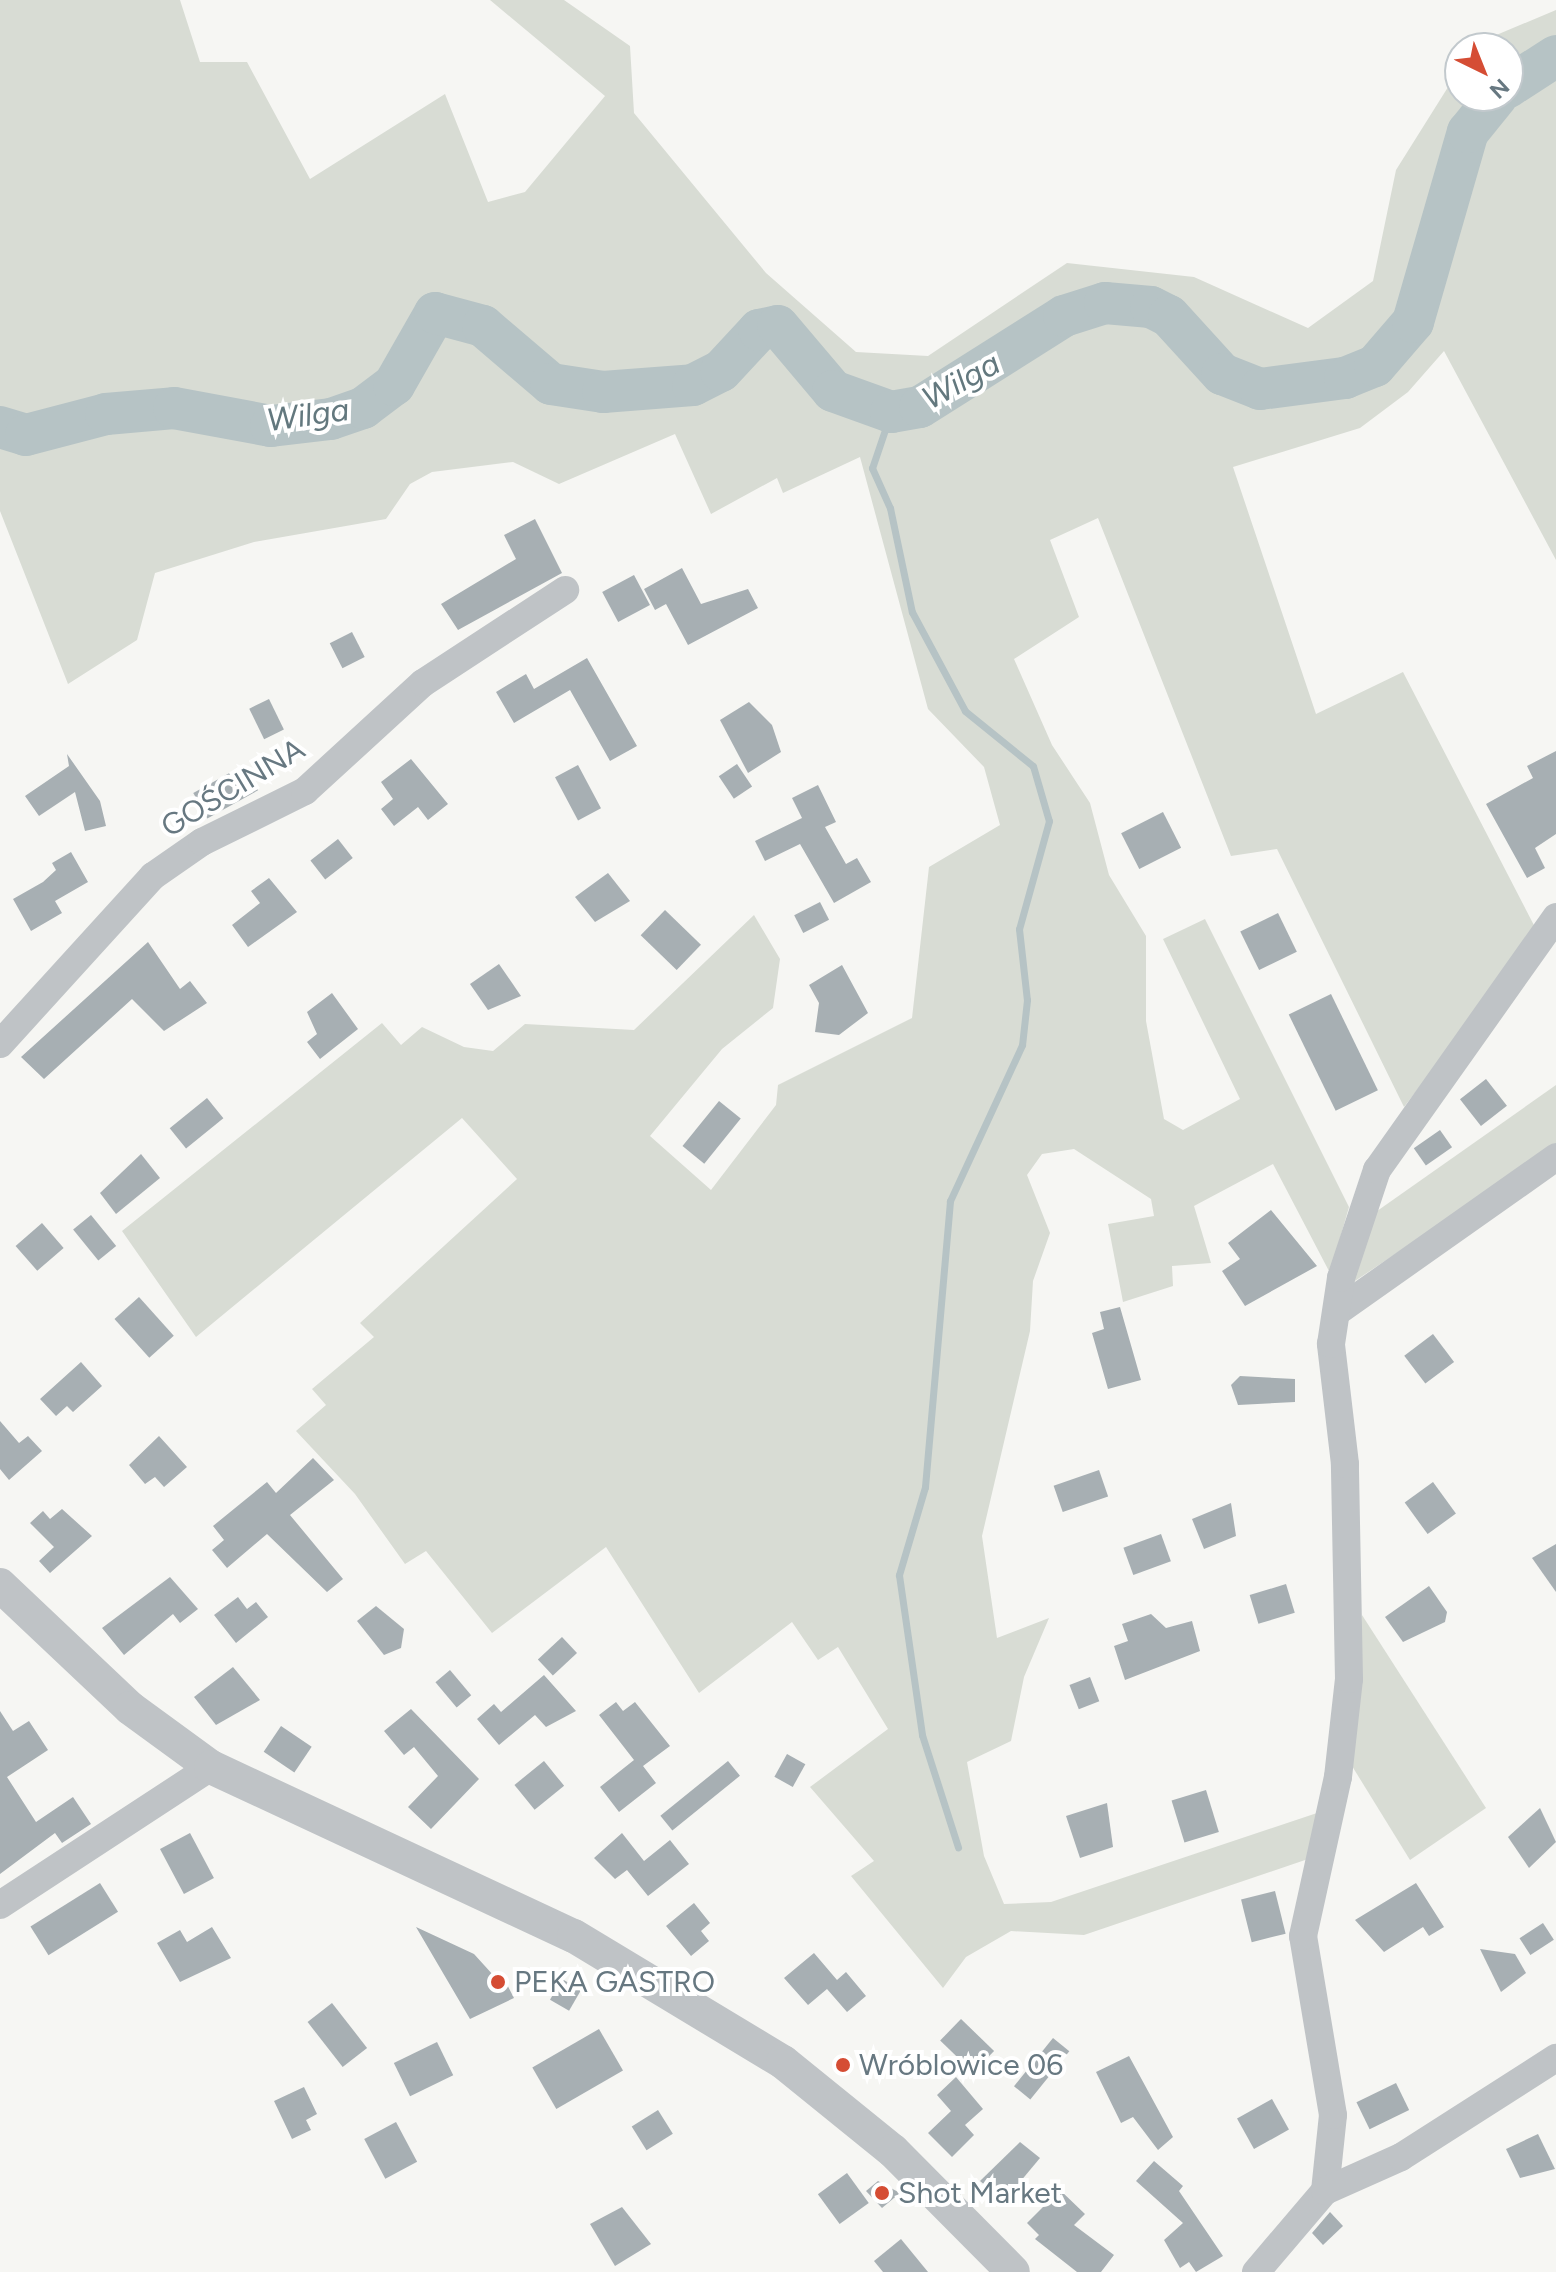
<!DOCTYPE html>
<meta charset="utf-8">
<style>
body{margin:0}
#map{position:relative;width:1556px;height:2272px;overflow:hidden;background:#f6f6f3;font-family:Figtree,sans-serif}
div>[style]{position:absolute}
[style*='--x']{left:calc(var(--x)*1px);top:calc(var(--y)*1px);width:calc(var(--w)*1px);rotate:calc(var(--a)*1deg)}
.green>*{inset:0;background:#d8dcd4}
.stream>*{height:7px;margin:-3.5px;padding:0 3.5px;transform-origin:3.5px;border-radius:3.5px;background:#b6c3c5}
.river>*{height:42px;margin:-21px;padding:0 21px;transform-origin:21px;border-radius:21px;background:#b6c3c5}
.building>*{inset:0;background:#a7afb3;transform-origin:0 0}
.minor>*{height:28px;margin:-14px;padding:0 14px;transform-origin:14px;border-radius:14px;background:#bfc3c6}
.tertiary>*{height:34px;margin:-17px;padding:0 17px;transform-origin:17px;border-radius:17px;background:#bfc3c6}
.dots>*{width:22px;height:22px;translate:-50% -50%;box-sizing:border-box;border:4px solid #fff;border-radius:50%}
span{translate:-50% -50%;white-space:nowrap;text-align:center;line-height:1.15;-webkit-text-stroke:8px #fff;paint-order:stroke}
.street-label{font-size:30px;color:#677881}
.poi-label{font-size:30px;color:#677881}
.left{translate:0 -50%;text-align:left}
.water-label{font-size:32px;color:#63787e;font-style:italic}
.north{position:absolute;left:1444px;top:32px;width:80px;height:80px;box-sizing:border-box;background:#fff;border:2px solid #c2c9cd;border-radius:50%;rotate:137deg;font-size:22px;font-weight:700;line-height:32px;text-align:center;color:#677881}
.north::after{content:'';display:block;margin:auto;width:28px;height:36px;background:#d54d34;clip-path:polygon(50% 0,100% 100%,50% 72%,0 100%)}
</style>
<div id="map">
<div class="green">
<i style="clip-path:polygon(0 0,180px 0,200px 62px,247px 62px,310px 179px,445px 94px,488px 202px,525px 192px,605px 96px,490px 0,564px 0,630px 46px,634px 113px,766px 273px,856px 352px,928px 356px,1067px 263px,1194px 277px,1308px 328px,1373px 281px,1396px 170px,1460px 68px,1460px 96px,1508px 96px,1508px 48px,1475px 44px,1556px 10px,1556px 560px,1444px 351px,1408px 392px,1360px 428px,1233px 467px,1316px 714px,1403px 672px,1538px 933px,1404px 1107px,1277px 849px,1231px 856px,1098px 518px,1050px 540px,1079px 617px,1014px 659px,1052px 745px,1090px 803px,1109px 875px,1146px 936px,1146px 1021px,1164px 1119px,1183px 1130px,1240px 1099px,1163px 939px,1205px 919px,1349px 1207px,1330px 1273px,1273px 1164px,1194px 1206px,1211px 1263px,1172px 1266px,1173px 1286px,1123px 1302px,1108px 1224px,1154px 1216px,1151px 1199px,1074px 1149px,1042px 1154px,1027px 1175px,1050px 1233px,1033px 1281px,1030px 1331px,982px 1536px,997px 1638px,1049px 1618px,1024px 1677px,1011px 1741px,967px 1762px,984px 1856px,1004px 1904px,1051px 1902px,1320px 1812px,1308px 1859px,1084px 1935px,1011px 1931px,966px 1957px,943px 1988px,851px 1876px,874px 1861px,810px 1787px,888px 1729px,838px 1647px,818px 1660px,792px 1622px,699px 1693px,606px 1547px,492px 1633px,426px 1551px,405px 1564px,355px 1494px,296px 1431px,326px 1405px,312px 1389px,374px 1337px,360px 1323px,517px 1179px,462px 1118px,196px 1337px,122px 1231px,382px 1023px,401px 1045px,422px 1027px,464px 1047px,493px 1051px,525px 1024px,634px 1030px,754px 915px,780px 959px,773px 1008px,722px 1049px,650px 1136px,711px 1190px,776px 1105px,778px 1085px,912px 1018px,929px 867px,1000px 825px,984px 767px,928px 709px,860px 457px,783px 493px,777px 478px,711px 514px,675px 434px,559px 484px,513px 462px,432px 472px,410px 484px,386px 519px,254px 542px,155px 573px,137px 640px,68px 684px,0 511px)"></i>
<i style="clip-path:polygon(1556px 1085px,1556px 1146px,1346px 1287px,1370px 1216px)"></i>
<i style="clip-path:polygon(1362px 1615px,1486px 1808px,1410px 1860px,1352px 1766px)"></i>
</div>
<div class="stream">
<i style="--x:891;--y:412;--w:59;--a:108.7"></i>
<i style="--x:872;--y:468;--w:44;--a:65.8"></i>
<i style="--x:890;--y:508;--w:106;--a:78.1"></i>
<i style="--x:912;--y:612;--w:112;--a:61.8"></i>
<i style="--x:965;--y:711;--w:87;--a:39"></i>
<i style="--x:1033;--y:766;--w:57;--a:73.8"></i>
<i style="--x:1049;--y:821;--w:112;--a:105.5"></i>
<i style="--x:1019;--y:929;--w:71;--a:83.6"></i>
<i style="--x:1027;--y:1000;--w:45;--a:96.3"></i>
<i style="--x:1022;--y:1045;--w:172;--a:114.8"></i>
<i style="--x:950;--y:1201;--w:287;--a:95"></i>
<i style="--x:925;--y:1487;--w:92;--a:106.5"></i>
<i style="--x:899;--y:1575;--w:162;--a:81.8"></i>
<i style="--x:922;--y:1735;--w:118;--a:72.2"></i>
</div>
<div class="river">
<i style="--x:1508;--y:87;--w:57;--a:-32.9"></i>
<i style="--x:0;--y:427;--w:27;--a:17"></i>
<i style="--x:26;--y:435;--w:83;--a:-14.7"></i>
<i style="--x:106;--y:414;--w:68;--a:-5"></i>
<i style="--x:174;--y:408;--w:99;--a:10.5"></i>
<i style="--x:271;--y:426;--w:60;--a:-6.7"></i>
<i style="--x:331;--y:419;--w:34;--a:-19"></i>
<i style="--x:363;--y:408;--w:39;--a:-37"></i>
<i style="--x:394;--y:385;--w:83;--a:-60.3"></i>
<i style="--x:435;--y:313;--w:50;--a:15.2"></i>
<i style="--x:483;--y:326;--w:89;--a:40.5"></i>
<i style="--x:551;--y:384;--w:53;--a:8.7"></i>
<i style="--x:603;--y:392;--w:90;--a:-4.4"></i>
<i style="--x:693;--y:385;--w:31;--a:-27"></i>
<i style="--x:721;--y:371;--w:56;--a:-47.2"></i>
<i style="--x:759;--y:330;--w:19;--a:-12"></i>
<i style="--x:778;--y:326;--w:85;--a:49.8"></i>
<i style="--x:833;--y:391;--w:62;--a:19.9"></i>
<i style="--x:891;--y:412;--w:29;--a:-10"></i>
<i style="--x:920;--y:407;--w:170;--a:-32.3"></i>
<i style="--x:1064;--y:316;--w:43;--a:-17.6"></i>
<i style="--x:1105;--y:303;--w:46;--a:5"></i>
<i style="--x:1151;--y:307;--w:20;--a:27"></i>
<i style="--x:1169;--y:316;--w:79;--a:47.6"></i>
<i style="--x:1222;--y:374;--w:41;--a:21.5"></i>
<i style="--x:1260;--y:389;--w:86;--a:-7.4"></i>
<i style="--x:1345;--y:378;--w:32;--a:-22"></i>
<i style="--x:1375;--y:366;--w:58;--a:-49.2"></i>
<i style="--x:1413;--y:322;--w:198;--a:-73.9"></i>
<i style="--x:1468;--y:132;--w:46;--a:-51.1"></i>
</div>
<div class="building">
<i style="clip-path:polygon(535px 519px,562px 573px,458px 630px,441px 604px,516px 559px,504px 535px)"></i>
<i style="clip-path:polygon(682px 568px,701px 604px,748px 589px,758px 608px,688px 645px,666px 604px,655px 610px,644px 589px)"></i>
<i style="left:634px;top:575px;width:34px;height:36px;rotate:62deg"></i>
<i style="left:352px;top:632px;width:28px;height:25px;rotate:63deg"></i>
<i style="clip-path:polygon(587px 658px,637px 746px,610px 761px,570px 690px,514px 723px,496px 692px,526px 674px,534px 689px)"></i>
<i style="left:269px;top:699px;width:34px;height:22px;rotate:64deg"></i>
<i style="clip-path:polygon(749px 702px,772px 725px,781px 752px,748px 773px,720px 720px)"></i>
<i style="clip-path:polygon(1556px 751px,1556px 834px,1535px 848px,1545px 868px,1527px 878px,1486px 804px,1533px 778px,1527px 766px)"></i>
<i style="clip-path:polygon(67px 754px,100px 801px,106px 826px,85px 831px,75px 792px,39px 816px,25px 796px,69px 766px)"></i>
<i style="clip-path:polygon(411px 759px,448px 804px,428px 820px,418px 807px,394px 826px,381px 809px,393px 799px,381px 782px)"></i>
<i style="left:737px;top:764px;width:27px;height:22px;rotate:56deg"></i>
<i style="left:244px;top:765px;width:29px;height:58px;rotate:61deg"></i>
<i style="left:578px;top:765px;width:49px;height:26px;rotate:62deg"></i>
<i style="clip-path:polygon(818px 785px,836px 822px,825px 827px,846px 864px,857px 858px,871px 882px,834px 903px,800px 844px,765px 861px,755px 841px,802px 818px,792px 798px)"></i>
<i style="left:1163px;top:812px;width:40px;height:47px;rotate:63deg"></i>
<i style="left:338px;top:839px;width:24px;height:35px;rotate:52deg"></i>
<i style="clip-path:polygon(71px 852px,88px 882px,55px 901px,62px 913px,31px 931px,13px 899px,43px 882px,56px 870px,52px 863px)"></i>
<i style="clip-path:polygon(608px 873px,630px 901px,595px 922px,575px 897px)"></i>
<i style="clip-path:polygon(269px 878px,297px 912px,248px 947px,232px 925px,260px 903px,251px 891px)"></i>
<i style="left:820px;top:902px;width:20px;height:29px;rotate:63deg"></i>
<i style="left:665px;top:910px;width:50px;height:35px;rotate:44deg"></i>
<i style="left:1278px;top:913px;width:43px;height:42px;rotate:64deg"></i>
<i style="clip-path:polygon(148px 942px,180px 989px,190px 981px,207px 1003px,164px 1031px,132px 999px,44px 1079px,21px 1057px)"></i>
<i style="clip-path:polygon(499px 964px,521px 996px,488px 1010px,470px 984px)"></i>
<i style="clip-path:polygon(842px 965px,868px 1013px,839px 1035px,815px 1032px,819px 1003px,809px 985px)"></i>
<i style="clip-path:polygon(332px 993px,358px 1029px,320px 1059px,307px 1042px,317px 1034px,307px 1012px)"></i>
<i style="left:1331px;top:994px;width:107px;height:47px;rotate:64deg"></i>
<i style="left:1486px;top:1079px;width:34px;height:33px;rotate:52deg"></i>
<i style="left:207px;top:1098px;width:26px;height:48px;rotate:51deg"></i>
<i style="left:719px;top:1101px;width:28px;height:58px;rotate:39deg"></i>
<i style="left:1440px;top:1130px;width:21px;height:32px;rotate:55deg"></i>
<i style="clip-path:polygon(141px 1154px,160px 1178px,116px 1214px,100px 1193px)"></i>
<i style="clip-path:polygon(1271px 1210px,1317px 1266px,1245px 1306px,1222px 1271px,1240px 1259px,1228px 1243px)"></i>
<i style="left:91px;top:1215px;width:40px;height:23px;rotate:51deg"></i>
<i style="left:42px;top:1223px;width:33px;height:35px;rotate:49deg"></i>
<i style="left:139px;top:1297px;width:52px;height:33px;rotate:48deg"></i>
<i style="clip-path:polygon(1120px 1307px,1141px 1380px,1108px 1389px,1092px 1333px,1104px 1329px,1100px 1312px)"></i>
<i style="left:1433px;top:1334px;width:35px;height:36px;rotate:53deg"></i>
<i style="clip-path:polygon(81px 1362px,102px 1386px,73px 1412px,67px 1406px,56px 1416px,40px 1399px)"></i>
<i style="clip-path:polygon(1240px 1376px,1295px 1379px,1295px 1402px,1238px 1405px,1231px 1385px)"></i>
<i style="clip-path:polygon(0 1421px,19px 1443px,28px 1436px,42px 1451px,9px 1480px,0 1469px)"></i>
<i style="clip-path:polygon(159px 1436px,187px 1467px,164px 1487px,155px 1477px,145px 1484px,129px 1465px)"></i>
<i style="clip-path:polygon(313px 1458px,334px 1480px,290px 1515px,343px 1579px,327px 1592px,267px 1534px,227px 1568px,212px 1550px,224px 1540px,213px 1526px,267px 1482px,276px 1493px)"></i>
<i style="left:1099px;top:1470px;width:28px;height:48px;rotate:71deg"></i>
<i style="left:1433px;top:1482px;width:39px;height:35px;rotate:54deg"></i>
<i style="clip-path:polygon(1231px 1503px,1236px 1536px,1204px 1549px,1192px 1519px)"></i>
<i style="clip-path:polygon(62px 1509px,92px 1536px,50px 1573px,39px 1561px,54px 1547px,30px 1523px,43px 1511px,50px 1519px)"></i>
<i style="left:1161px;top:1534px;width:29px;height:40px;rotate:70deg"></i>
<i style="clip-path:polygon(1556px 1544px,1556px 1592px,1532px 1558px)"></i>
<i style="clip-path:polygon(170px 1577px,198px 1609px,180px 1623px,173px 1614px,124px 1655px,102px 1628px)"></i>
<i style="left:1286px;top:1584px;width:30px;height:38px;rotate:73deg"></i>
<i style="clip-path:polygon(1429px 1586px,1447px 1612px,1445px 1622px,1403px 1642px,1385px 1617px)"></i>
<i style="clip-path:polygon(238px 1597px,247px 1609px,256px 1602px,268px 1617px,236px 1643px,214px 1615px)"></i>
<i style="clip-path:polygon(376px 1606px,404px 1629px,401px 1648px,384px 1655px,357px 1621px)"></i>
<i style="clip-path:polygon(1151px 1614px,1166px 1628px,1192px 1621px,1200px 1651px,1125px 1680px,1114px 1646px,1128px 1641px,1122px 1624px)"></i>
<i style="left:562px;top:1637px;width:22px;height:33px;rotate:47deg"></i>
<i style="clip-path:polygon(233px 1667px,260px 1700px,216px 1725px,194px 1697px)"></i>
<i style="left:450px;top:1670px;width:33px;height:19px;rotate:50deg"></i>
<i style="clip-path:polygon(544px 1675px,576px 1711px,546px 1727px,535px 1715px,499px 1745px,477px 1719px,494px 1704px,501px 1712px)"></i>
<i style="left:1090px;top:1677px;width:26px;height:22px;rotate:69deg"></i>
<i style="clip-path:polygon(616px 1702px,623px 1711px,635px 1702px,670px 1746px,643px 1766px,656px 1783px,619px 1812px,600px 1787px,634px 1760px,599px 1715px)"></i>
<i style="clip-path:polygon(411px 1709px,479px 1779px,431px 1829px,408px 1807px,438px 1776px,414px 1747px,404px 1755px,384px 1731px)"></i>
<i style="clip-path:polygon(0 1711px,13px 1731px,29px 1721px,48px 1750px,7px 1777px,36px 1822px,73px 1797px,91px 1824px,62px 1843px,55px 1833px,0 1874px)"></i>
<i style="left:281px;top:1726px;width:37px;height:31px;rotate:34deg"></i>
<i style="left:787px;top:1754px;width:21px;height:26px;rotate:29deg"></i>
<i style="left:544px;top:1761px;width:32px;height:38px;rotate:51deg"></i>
<i style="left:728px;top:1761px;width:19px;height:87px;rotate:51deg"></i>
<i style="left:1206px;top:1790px;width:44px;height:36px;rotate:73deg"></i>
<i style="clip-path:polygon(1107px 1803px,1113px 1847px,1080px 1858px,1066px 1816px)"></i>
<i style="clip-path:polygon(1540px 1808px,1556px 1842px,1529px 1868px,1508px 1837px)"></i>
<i style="left:190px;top:1833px;width:51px;height:34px;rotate:62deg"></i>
<i style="clip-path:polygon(622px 1833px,644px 1861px,670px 1840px,689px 1864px,648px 1896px,627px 1870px,615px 1879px,594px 1858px)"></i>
<i style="left:100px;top:1883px;width:34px;height:82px;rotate:58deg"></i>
<i style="clip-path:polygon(1416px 1883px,1444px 1927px,1429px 1936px,1423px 1927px,1384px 1952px,1355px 1920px)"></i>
<i style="left:1275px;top:1891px;width:44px;height:35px;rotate:76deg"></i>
<i style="clip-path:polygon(694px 1903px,710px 1923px,701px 1931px,709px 1941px,691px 1956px,666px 1926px)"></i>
<i style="left:1543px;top:1923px;width:20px;height:28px;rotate:57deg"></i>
<i style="clip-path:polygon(212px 1927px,231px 1958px,180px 1982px,157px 1943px,180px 1930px,187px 1942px)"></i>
<i style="clip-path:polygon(416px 1927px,474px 1954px,494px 1976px,501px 1973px,514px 1998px,470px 2019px)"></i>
<i style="clip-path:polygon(1480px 1949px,1515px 1954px,1526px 1973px,1501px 1992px)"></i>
<i style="clip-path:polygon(814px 1953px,837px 1980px,846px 1972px,866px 1996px,847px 2012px,827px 1989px,808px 2005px,784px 1978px)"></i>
<i style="left:562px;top:1979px;width:22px;height:24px;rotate:30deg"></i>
<i style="left:332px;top:2003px;width:57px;height:31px;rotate:52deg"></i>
<i style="left:961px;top:2019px;width:46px;height:30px;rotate:44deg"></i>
<i style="left:599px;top:2029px;width:48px;height:77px;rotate:60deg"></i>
<i style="left:1053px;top:2038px;width:21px;height:62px;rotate:39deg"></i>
<i style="left:437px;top:2042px;width:37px;height:48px;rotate:64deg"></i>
<i style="clip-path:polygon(1129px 2056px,1173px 2137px,1158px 2150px,1133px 2117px,1121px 2123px,1096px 2072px)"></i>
<i style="clip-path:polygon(956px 2077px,983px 2109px,965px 2125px,974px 2135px,952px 2157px,928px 2133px,951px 2111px,937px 2095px)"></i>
<i style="left:1396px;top:2083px;width:30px;height:44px;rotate:64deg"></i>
<i style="clip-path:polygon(304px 2087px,317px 2114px,306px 2120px,311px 2130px,292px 2139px,274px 2101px)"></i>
<i style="left:1272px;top:2099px;width:35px;height:40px;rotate:61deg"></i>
<i style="left:658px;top:2110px;width:28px;height:31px;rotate:58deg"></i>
<i style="left:396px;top:2122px;width:45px;height:36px;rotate:62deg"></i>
<i style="clip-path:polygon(1538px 2134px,1555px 2169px,1520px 2178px,1506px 2149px)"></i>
<i style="clip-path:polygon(1020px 2142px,1040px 2158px,1004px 2201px,980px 2181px)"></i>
<i style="clip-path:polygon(1154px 2161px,1183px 2186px,1179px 2191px,1223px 2256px,1196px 2272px,1189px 2262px,1180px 2268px,1164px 2240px,1183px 2223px,1136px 2181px)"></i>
<i style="left:847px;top:2173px;width:37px;height:36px;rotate:54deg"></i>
<i style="clip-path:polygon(878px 2181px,900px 2193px,882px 2208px,866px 2191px)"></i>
<i style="clip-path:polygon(1060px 2190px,1085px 2214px,1074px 2225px,1114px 2255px,1101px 2272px,1077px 2272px,1035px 2239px,1039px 2235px,1027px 2223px)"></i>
<i style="clip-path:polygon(622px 2207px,651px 2244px,615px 2266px,590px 2224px)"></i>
<i style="clip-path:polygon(1330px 2212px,1343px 2226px,1323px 2245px,1312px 2233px)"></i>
<i style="clip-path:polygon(901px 2239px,928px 2272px,883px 2272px,874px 2261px)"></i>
</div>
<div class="minor">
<i style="--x:0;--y:1044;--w:227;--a:-47.7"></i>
<i style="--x:153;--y:876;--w:60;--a:-34.8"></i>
<i style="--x:202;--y:842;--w:115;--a:-26.3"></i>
<i style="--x:305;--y:791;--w:160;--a:-42.5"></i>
<i style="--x:423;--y:683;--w:170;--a:-33.2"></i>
<i style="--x:1338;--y:1311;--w:267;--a:-35.2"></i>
<i style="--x:0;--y:1905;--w:252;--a:-33.2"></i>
<i style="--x:1325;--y:2191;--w:76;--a:-84"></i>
<i style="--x:1333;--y:2115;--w:181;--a:-99.5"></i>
<i style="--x:1303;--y:1936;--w:163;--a:-77.6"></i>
<i style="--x:1338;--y:1777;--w:99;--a:-83.6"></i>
<i style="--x:1349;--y:1679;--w:215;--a:-91.1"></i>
<i style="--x:1345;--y:1464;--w:121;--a:-96.7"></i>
<i style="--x:1331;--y:1344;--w:67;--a:-81.4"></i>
<i style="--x:1341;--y:1278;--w:114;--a:-71.6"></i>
<i style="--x:1377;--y:1170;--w:310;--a:-54.7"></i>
<i style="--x:1256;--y:2272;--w:106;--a:-49.6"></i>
<i style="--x:1325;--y:2191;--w:83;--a:-24.1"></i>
<i style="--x:1401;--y:2157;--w:184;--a:-32.6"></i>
</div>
<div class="tertiary">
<i style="--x:0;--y:1585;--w:179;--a:43.4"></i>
<i style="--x:130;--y:1708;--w:100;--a:36.1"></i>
<i style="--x:211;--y:1767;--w:400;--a:25"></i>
<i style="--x:574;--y:1936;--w:244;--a:31.1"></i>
<i style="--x:783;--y:2062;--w:141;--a:39"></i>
<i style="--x:893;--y:2151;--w:170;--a:45.2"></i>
</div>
<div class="dots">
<i style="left:498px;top:1982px;background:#d54d34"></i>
<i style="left:843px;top:2065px;background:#d54d34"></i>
<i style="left:882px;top:2193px;background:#d54d34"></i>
</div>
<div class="street-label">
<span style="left:233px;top:788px;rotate:-31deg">GOŚCINNA</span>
</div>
<div class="poi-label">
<span class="left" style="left:514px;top:1982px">PEKA GASTRO</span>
<span class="left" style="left:859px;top:2065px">Wróblowice 06</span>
<span class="left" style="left:898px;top:2193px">Shot Market</span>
</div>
<div class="water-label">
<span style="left:961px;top:381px;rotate:-29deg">Wilga</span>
<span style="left:308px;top:415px;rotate:-8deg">Wilga</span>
</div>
<div class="north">N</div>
</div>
